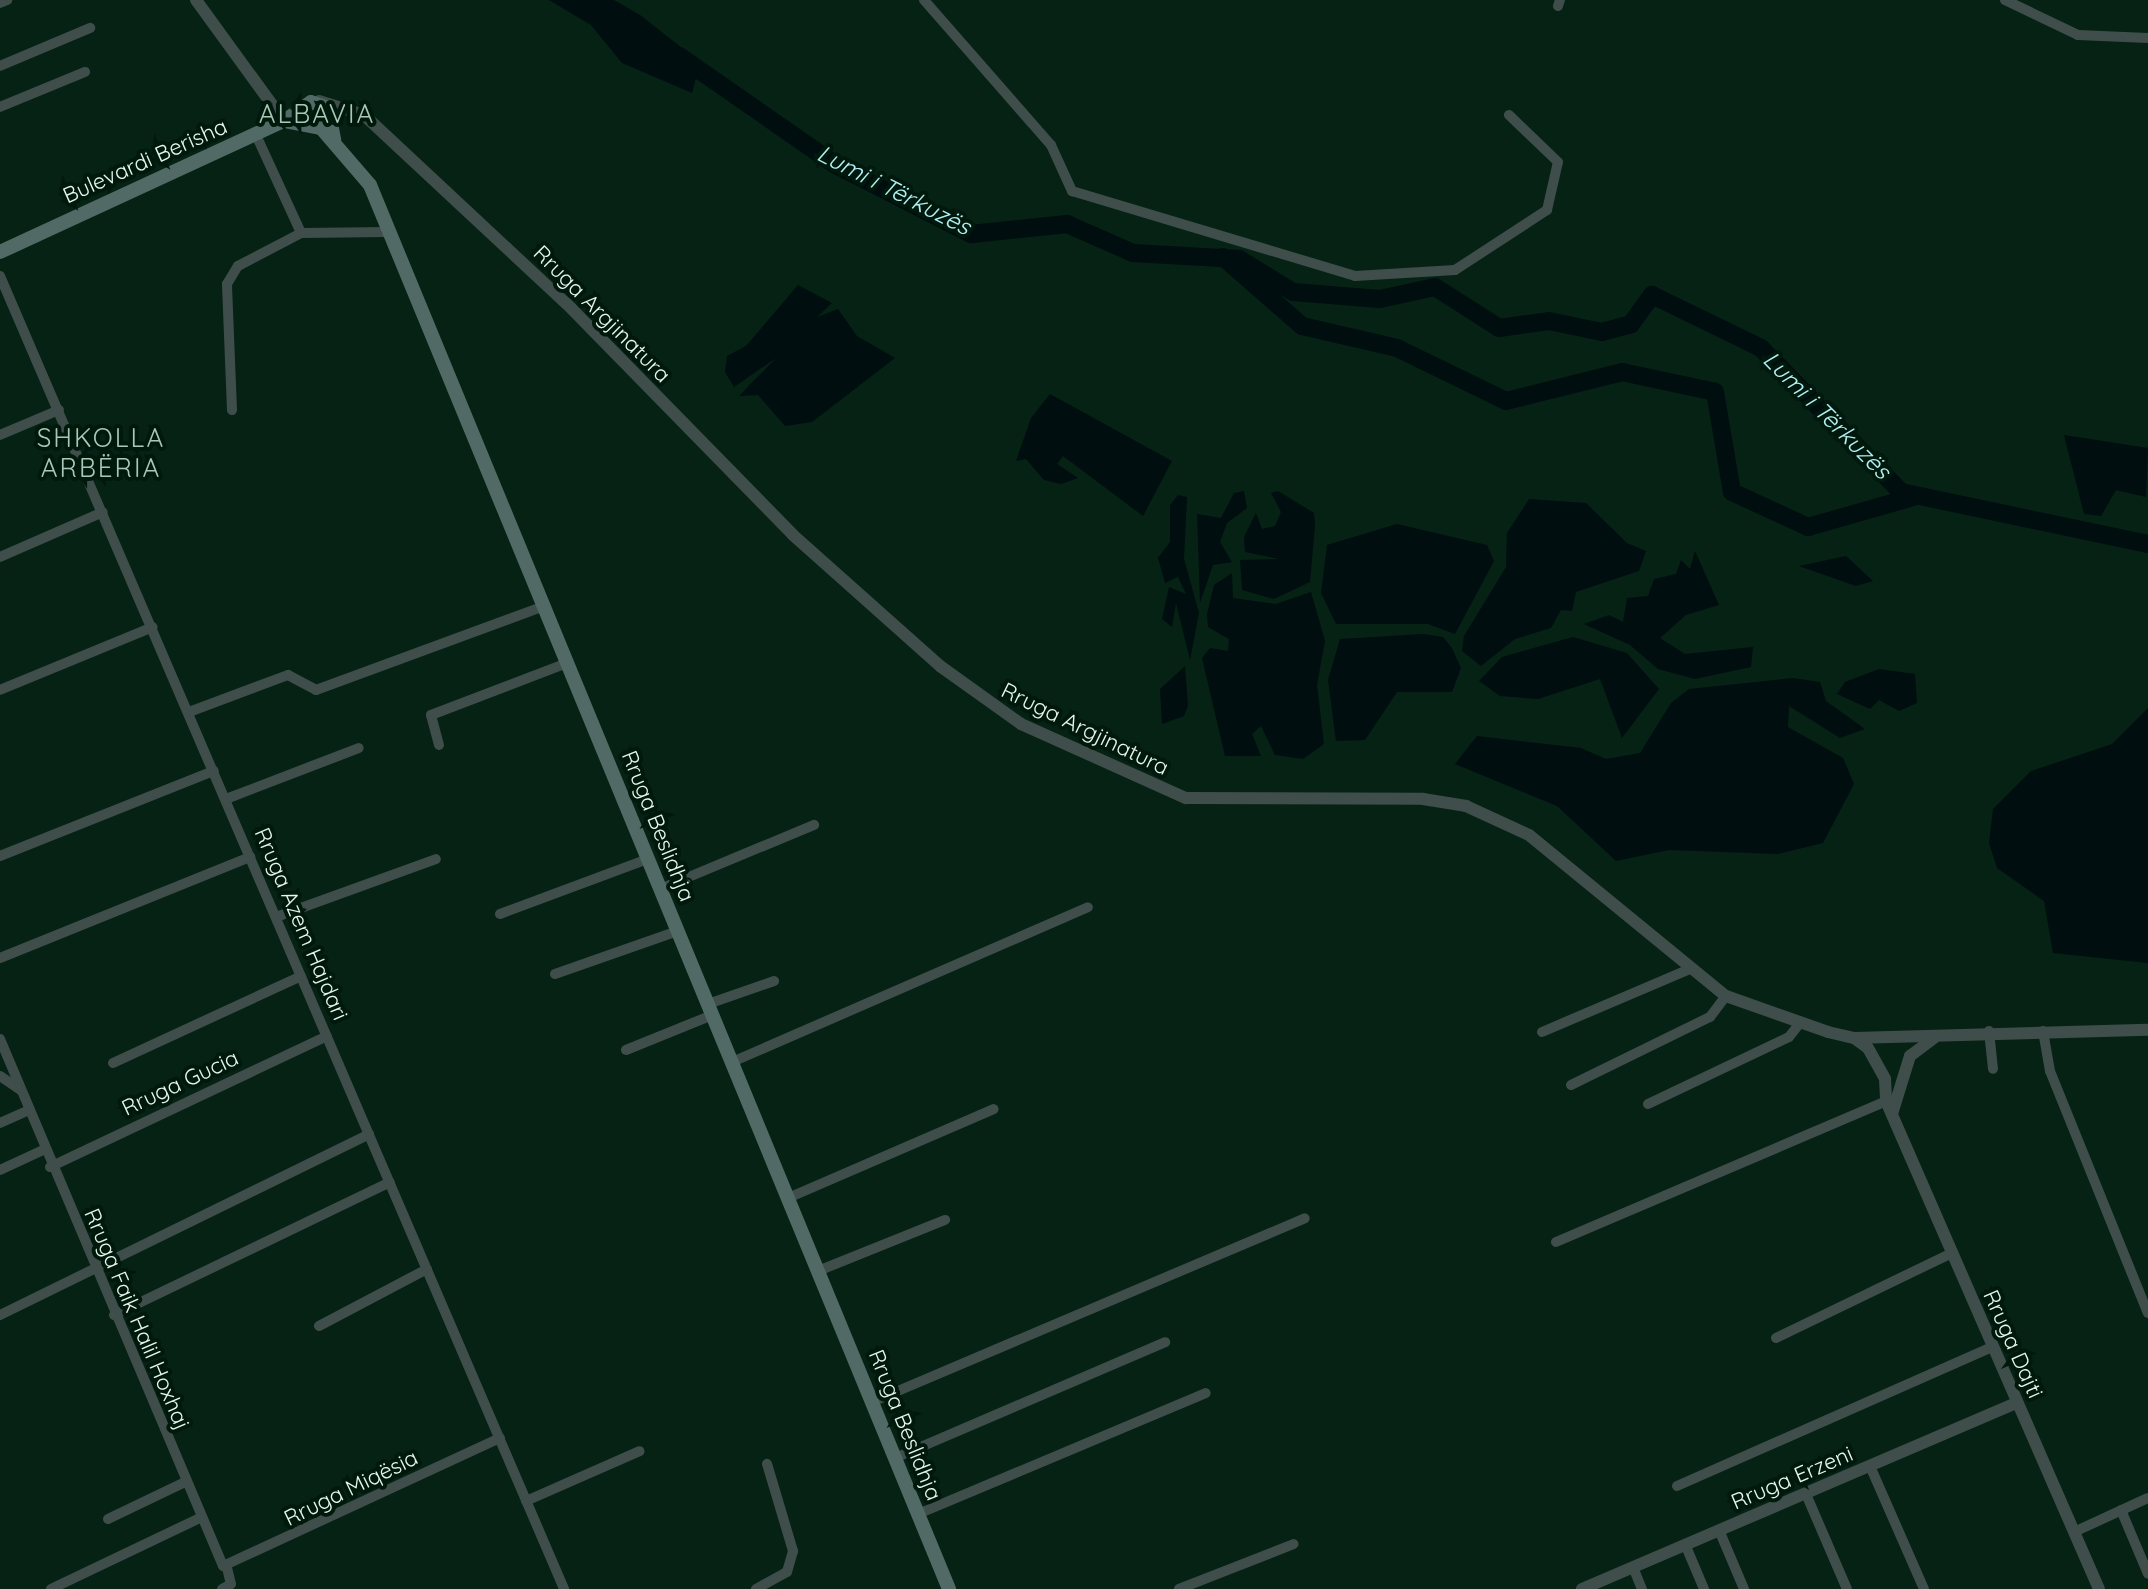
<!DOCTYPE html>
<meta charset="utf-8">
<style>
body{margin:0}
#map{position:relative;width:2148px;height:1589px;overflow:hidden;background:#052215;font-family:Quicksand,sans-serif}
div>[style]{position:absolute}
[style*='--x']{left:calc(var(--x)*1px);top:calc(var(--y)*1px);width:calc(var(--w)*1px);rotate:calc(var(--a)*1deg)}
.water>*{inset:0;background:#000e10}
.river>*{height:18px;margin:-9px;padding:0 9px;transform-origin:9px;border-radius:9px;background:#000e10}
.minor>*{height:10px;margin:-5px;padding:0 5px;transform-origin:5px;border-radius:5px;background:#3f4e4b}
.tertiary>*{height:12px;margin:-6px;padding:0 6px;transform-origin:6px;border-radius:6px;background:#3f4e4b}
.secondary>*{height:14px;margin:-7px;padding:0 7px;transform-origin:7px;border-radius:7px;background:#516a65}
span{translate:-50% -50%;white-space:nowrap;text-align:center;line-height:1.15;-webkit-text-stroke:8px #00190c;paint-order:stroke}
.street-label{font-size:22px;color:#e7f7ed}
.water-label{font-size:24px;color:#b3f1f6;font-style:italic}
.quarter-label{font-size:26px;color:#a9c9b6;letter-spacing:2px}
</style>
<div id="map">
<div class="water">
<i style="clip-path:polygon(549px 0,614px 0,640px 15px,700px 62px,692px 93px,622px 63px,591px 25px)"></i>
<i style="clip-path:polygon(798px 285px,832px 303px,817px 317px,838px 309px,857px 336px,895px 358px,812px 422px,785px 426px,758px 395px,739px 396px,776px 358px,734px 387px,725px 372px,727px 356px,746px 346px)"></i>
<i style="clip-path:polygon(1050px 394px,1172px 461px,1143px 516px,1063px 456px,1057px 464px,1078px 478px,1061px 484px,1044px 480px,1026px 459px,1016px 461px,1031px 418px)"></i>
<i style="clip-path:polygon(2064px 435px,2148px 448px,2146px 497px,2116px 490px,2101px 516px,2084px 514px)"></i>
<i style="clip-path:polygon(1244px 491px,1247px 508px,1227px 523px,1220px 542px,1232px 562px,1213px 565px,1200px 603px,1197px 514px,1221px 518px,1234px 493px)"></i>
<i style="clip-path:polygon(1278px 491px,1314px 513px,1315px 525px,1310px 582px,1274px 599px,1242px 590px,1240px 560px,1279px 559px,1245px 552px,1244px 537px,1256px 513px,1262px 529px,1275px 526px,1281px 512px,1271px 493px)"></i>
<i style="clip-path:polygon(1178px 495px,1187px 497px,1184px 559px,1199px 613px,1190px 660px,1176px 603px,1172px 627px,1162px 619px,1169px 587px,1186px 594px,1178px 577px,1165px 583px,1158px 558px,1170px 542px,1170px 505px)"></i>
<i style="clip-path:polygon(1529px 499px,1586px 503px,1627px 543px,1646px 551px,1639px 571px,1576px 592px,1572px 611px,1561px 610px,1551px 628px,1515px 639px,1481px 666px,1462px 651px,1464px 636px,1506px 567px,1507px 533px)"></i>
<i style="clip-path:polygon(1397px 524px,1487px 545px,1494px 561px,1455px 634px,1428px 624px,1336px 624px,1321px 593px,1327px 545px)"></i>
<i style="clip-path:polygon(1695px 551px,1719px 605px,1686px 615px,1660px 638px,1685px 654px,1753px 647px,1751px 667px,1695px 679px,1658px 669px,1630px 645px,1584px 624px,1609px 615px,1623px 622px,1627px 598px,1648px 596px,1654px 579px,1676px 574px,1681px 560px,1690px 569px)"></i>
<i style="clip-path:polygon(1846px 556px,1873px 581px,1856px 586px,1799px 566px)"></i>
<i style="clip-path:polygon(1232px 573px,1233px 598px,1276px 604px,1311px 592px,1325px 641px,1317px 685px,1324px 744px,1303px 759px,1275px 755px,1261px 726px,1252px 734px,1261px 756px,1225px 756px,1202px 658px,1210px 648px,1228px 651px,1229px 639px,1208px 627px,1207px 614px,1214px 585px)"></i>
<i style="clip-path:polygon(1423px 634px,1443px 637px,1452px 648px,1461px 668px,1452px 692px,1397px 692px,1365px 740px,1336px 741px,1328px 680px,1340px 639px)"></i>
<i style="clip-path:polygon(1573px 637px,1627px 653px,1659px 689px,1622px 738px,1600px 679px,1538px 699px,1500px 696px,1479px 681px,1502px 657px)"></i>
<i style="clip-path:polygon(1185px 666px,1188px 706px,1184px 716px,1162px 724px,1160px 689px)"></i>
<i style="clip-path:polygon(1879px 669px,1915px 674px,1917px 703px,1899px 711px,1879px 700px,1870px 709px,1837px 694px,1845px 682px)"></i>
<i style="clip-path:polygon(1793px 678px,1820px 682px,1826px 701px,1865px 729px,1840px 738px,1789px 706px,1788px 727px,1843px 758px,1854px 784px,1823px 843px,1778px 854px,1669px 850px,1616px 861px,1557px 806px,1455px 764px,1477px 736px,1581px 748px,1606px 759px,1640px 753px,1671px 703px,1689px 689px)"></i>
<i style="clip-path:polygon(2148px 708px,2148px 963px,2053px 953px,2044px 901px,1997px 868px,1989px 843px,1993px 809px,2031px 771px,2112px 744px)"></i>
</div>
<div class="river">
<i style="--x:679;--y:56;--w:191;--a:34.8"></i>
<i style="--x:836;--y:165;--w:152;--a:27.1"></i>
<i style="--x:971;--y:234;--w:97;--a:-5.9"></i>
<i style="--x:1067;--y:224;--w:72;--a:23.7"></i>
<i style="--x:1133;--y:253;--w:106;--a:3.2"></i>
<i style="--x:1239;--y:259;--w:63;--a:31.4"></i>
<i style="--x:1293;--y:292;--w:87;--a:4.6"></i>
<i style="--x:1380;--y:299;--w:56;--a:-12.3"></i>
<i style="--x:1435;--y:287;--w:76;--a:32.6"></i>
<i style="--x:1499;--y:328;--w:50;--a:-8"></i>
<i style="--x:1549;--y:321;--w:54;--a:11.7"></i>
<i style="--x:1602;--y:332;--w:30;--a:-15"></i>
<i style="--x:1631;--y:324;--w:36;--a:-54"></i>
<i style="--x:1652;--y:295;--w:121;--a:25.9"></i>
<i style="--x:1761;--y:348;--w:201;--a:45.8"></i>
<i style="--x:1901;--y:492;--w:252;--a:11.9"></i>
<i style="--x:1223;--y:257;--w:105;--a:41.1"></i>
<i style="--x:1302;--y:326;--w:98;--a:13"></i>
<i style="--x:1397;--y:348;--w:121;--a:25.9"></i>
<i style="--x:1506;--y:401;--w:120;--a:-14"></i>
<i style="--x:1622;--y:372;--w:95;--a:12.1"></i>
<i style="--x:1715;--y:392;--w:101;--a:80.4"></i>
<i style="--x:1732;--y:492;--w:84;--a:24.7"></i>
<i style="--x:1808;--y:527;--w:109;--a:-15.9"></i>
</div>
<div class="minor">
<i style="--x:924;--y:0;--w:193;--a:48.8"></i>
<i style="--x:1051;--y:145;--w:51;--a:65.5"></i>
<i style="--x:1072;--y:191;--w:295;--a:16.7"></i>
<i style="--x:1355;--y:276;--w:100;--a:-3.4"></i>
<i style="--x:1455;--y:270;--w:110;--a:-33.1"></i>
<i style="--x:1547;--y:210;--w:49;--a:-77.1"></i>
<i style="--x:1558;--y:162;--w:68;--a:-136.2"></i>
<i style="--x:2005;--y:0;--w:81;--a:25.6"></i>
<i style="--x:2078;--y:35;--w:70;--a:2.5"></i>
<i style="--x:0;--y:3;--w:8;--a:-23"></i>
<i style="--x:1558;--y:6;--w:6;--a:-72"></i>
<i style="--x:0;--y:66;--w:98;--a:-22.9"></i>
<i style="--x:0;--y:107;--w:92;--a:-22.4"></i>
<i style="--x:256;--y:135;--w:108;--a:65.3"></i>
<i style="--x:301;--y:233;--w:88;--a:-0.7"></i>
<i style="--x:0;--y:276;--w:1429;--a:66.75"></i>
<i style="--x:232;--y:410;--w:126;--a:-92.3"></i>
<i style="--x:227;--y:284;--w:21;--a:-59"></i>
<i style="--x:238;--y:266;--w:71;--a:-27.6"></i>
<i style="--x:0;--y:435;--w:64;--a:-23"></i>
<i style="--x:0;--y:557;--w:112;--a:-23.6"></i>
<i style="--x:0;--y:690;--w:165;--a:-22.4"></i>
<i style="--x:189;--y:712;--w:106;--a:-20.5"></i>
<i style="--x:288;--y:675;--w:32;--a:28"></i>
<i style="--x:316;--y:690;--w:243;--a:-20.2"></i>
<i style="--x:439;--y:745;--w:31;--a:-105"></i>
<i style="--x:431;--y:715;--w:146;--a:-20.9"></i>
<i style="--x:226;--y:799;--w:142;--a:-21"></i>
<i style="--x:0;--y:856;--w:230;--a:-21.7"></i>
<i style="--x:660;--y:889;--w:167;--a:-22.6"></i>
<i style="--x:500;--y:914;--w:158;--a:-20.4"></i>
<i style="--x:276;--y:917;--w:170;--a:-19.9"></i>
<i style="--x:0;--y:958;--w:270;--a:-22"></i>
<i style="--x:555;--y:974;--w:130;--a:-19.3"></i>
<i style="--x:708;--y:1004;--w:70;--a:-19.2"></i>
<i style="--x:1989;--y:1031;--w:38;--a:84"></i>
<i style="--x:2043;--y:1031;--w:41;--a:80.1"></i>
<i style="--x:2050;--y:1071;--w:261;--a:68"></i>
<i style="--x:1542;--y:1032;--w:163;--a:-23.1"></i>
<i style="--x:0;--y:1039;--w:572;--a:67.06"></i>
<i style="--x:223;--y:1566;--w:305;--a:-24.8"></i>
<i style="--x:626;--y:1050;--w:93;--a:-22.1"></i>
<i style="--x:732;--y:1062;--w:388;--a:-23.5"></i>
<i style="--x:113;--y:1063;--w:207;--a:-24.8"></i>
<i style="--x:0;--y:1076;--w:25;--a:34"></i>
<i style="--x:1571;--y:1085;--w:155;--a:-26.1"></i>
<i style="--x:1710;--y:1017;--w:26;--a:-53"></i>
<i style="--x:1648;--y:1104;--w:156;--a:-25.4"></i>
<i style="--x:1789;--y:1037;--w:16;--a:-52"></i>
<i style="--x:0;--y:1123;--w:32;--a:-24"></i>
<i style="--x:50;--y:1167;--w:306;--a:-25.3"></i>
<i style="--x:0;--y:1170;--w:47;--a:-24.9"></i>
<i style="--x:788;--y:1198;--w:224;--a:-23.4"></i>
<i style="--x:1556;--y:1242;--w:359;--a:-23.1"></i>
<i style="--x:818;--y:1271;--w:137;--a:-21.9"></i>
<i style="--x:0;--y:1315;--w:411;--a:-26.1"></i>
<i style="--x:114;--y:1315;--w:306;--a:-25.7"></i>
<i style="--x:319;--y:1326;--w:122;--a:-27.8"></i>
<i style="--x:1776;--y:1338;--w:195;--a:-25.8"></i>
<i style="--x:872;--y:1402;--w:470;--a:-23"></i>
<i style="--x:895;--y:1458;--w:294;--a:-23.2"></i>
<i style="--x:1870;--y:1466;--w:134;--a:66.3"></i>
<i style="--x:1677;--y:1486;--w:344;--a:-23.8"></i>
<i style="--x:1806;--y:1494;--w:103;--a:66.7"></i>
<i style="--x:526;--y:1501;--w:124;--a:-23.7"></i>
<i style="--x:2121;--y:1510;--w:69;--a:67.1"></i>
<i style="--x:918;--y:1514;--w:312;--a:-22.8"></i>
<i style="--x:108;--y:1519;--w:85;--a:-25.7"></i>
<i style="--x:1719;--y:1530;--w:64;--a:67"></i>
<i style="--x:2074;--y:1532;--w:81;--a:-24.7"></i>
<i style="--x:1685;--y:1544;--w:49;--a:67.1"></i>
<i style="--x:1633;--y:1567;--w:24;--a:68"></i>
<i style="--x:51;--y:1589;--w:165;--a:-25.5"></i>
<i style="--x:222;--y:1589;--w:10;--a:-29"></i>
<i style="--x:231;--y:1584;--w:16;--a:-104"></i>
<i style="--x:756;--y:1589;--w:35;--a:-29"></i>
<i style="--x:787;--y:1572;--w:22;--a:-74"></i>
<i style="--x:793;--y:1551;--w:91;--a:-106.6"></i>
<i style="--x:1179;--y:1589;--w:123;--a:-21.4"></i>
</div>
<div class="tertiary">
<i style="--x:196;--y:0;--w:150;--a:54"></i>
<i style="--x:319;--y:101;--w:47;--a:17.3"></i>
<i style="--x:364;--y:115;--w:277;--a:43"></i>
<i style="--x:567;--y:304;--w:323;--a:45.6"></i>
<i style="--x:793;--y:535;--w:197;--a:41.7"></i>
<i style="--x:940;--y:666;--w:100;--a:35.6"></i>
<i style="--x:1021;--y:724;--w:181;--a:24.2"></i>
<i style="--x:1186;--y:798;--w:237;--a:0.2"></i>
<i style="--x:1423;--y:799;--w:44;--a:9.2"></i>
<i style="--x:1466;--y:806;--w:69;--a:24.7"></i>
<i style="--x:1529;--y:835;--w:254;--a:39.3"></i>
<i style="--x:1726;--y:996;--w:108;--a:19.4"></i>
<i style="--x:1828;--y:1032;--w:27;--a:13"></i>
<i style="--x:1854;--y:1038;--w:294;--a:-1.6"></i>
<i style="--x:1854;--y:1038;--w:17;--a:36"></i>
<i style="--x:1868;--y:1048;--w:35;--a:61"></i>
<i style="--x:1885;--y:1079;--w:22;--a:87"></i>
<i style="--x:1886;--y:1101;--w:532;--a:66.42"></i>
<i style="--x:1892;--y:1114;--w:61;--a:-72.8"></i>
<i style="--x:1910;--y:1056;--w:30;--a:-37"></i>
<i style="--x:1582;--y:1589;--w:473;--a:-23.2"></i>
</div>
<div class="secondary">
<i style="--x:284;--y:121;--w:38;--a:11"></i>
<i style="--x:321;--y:128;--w:75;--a:49.3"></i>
<i style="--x:370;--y:185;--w:1519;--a:67.59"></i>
<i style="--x:0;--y:252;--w:313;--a:-24.8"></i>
<i style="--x:284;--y:121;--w:33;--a:-35"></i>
<i style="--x:311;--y:102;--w:18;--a:19"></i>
<i style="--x:328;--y:108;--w:33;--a:79"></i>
</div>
<div class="street-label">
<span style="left:145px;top:161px;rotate:-24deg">Bulevardi Berisha</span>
<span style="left:602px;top:314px;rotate:45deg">Rruga Argjinatura</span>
<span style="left:1085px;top:729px;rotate:26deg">Rruga Argjinatura</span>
<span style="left:658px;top:826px;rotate:68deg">Rruga Beslidhja</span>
<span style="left:301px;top:924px;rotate:67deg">Rruga Azem Hajdari</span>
<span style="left:180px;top:1083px;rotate:-25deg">Rruga Gucia</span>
<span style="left:137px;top:1319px;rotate:67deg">Rruga Faik Halil Hoxhaj</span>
<span style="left:2013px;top:1344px;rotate:66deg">Rruga Dajti</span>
<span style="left:905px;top:1425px;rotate:68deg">Rruga Beslidhja</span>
<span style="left:1792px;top:1478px;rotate:-23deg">Rruga Erzeni</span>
<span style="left:351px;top:1488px;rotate:-26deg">Rruga Miqësia</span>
</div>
<div class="water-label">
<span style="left:894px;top:190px;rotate:27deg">Lumi i Tërkuzës</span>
<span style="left:1827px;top:415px;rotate:45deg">Lumi i Tërkuzës</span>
</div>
<div class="quarter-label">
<span style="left:317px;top:114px">ALBAVIA</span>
<span style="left:101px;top:453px">SHKOLLA<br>ARBËRIA</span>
</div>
</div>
